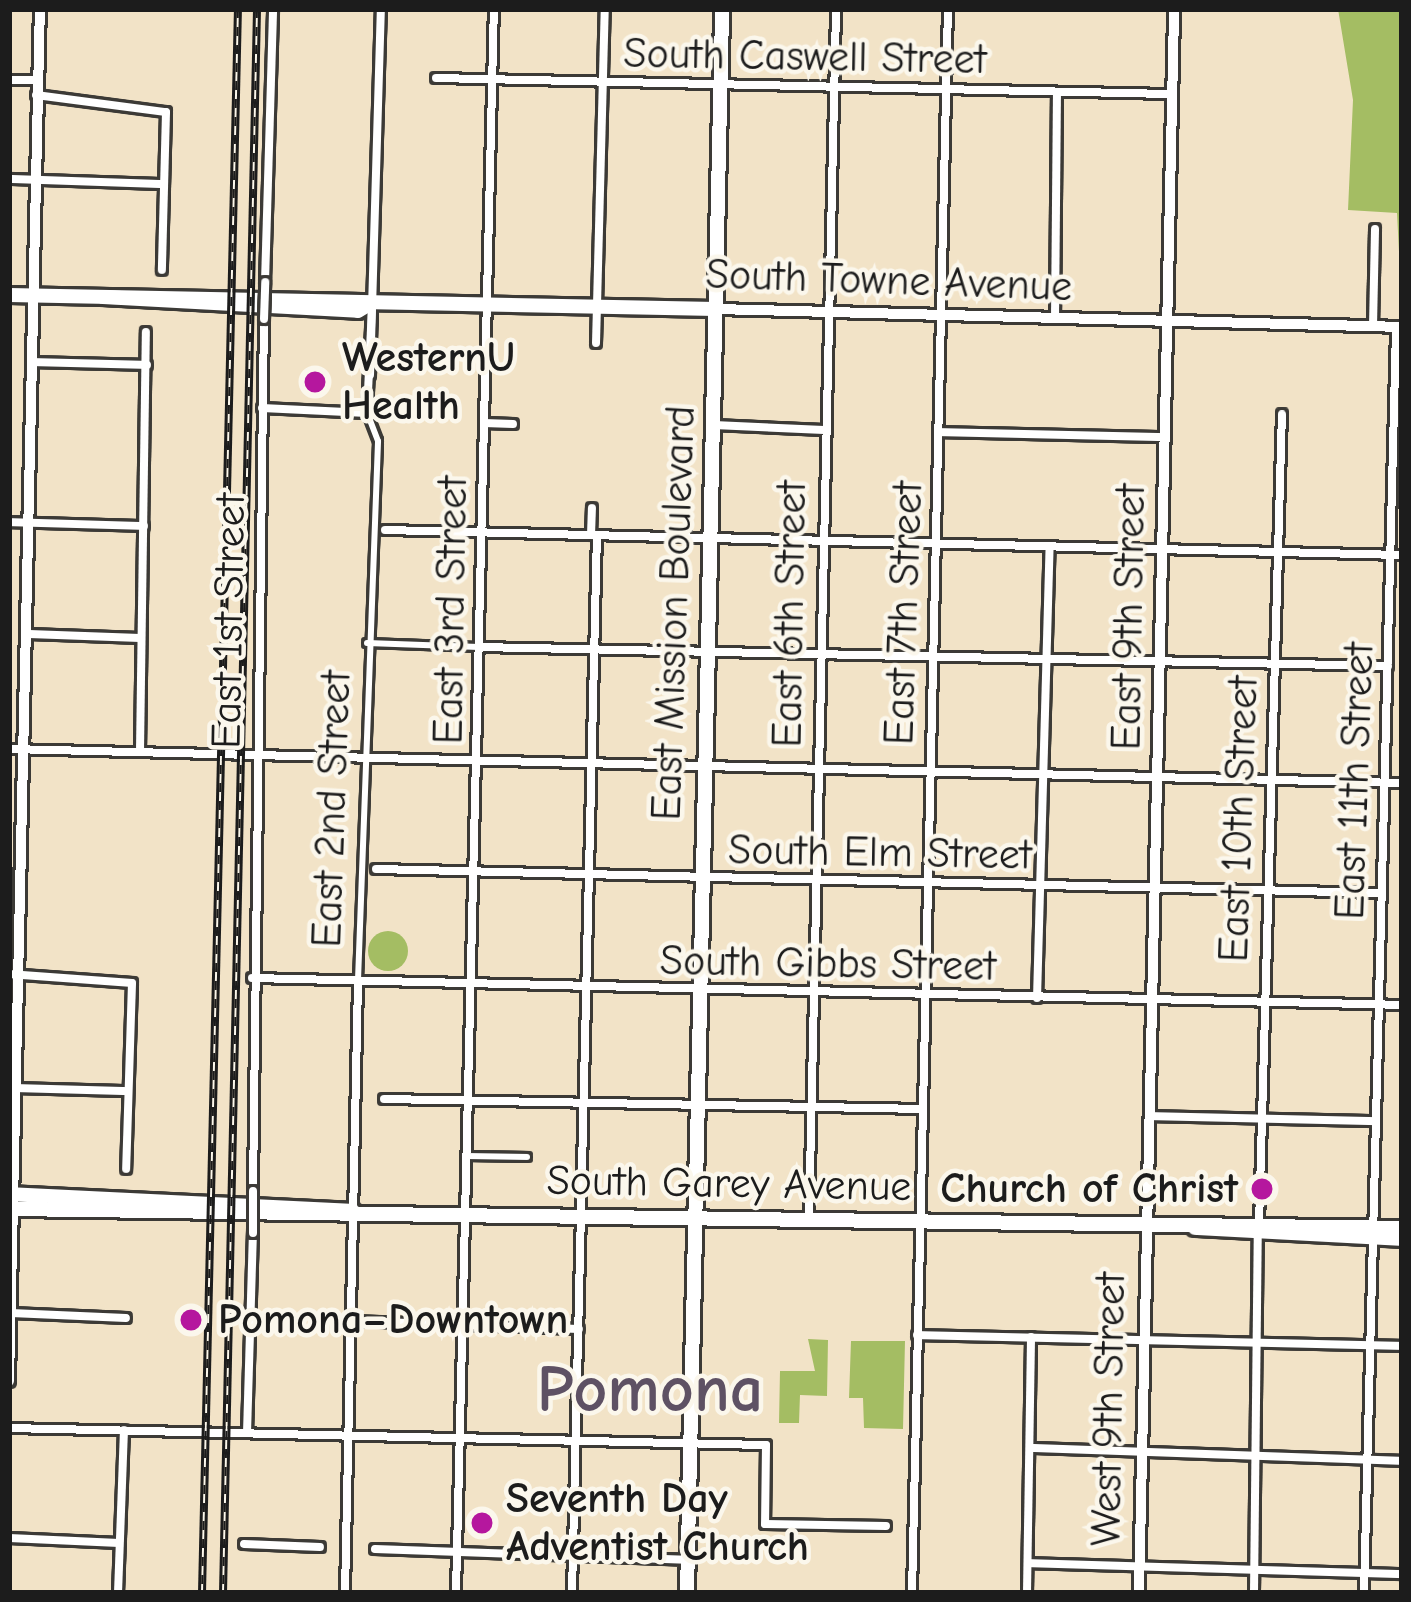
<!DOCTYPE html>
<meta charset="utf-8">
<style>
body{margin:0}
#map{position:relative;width:1411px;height:1602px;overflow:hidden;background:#f2e3c7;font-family:"Comic Neue",sans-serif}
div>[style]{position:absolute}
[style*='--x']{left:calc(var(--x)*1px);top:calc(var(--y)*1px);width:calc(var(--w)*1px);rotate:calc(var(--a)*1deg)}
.green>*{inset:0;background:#a4bd63}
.round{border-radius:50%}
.roads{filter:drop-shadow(3px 0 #3c3a36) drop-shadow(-3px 0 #3c3a36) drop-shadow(0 3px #3c3a36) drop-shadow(0 -3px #3c3a36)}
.pedestrian>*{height:6px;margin:-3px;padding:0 3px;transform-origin:3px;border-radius:3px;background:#fff}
.minor>*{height:8px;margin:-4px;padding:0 4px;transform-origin:4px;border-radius:4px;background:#fff}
.tertiary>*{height:10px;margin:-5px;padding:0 5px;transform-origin:5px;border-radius:5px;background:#fff}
.primary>*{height:14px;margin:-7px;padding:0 7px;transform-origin:7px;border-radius:7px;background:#fff}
.rail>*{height:8px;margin-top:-4px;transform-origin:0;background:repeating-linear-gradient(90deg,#fbf7ec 0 9px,#1c1c1c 0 18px);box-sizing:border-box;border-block:3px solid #1c1c1c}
.bridges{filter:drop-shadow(3px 0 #3c3a36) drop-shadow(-3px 0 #3c3a36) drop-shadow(0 3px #3c3a36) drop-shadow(0 -3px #3c3a36)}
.minor-bridge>*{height:8px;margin:-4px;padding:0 4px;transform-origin:4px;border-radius:4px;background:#fff}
.dots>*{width:33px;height:33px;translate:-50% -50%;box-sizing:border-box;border:6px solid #fbf7ec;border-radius:50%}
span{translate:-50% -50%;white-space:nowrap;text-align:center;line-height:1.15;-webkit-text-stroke:9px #fbf7ec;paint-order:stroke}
.street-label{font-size:42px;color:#1c1c1c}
.poi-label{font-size:42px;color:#1c1c1c;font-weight:700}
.left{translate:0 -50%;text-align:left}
.right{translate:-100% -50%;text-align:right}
.town-label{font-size:66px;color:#5e5164;font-weight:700}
.frame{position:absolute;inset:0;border:12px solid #1c1c1c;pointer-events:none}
</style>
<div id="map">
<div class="green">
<i style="clip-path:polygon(1338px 9px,1402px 9px,1402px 310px,1397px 213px,1348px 210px,1353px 100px)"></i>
<i class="round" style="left:368px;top:931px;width:40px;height:40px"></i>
<i style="clip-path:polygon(808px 1339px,828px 1340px,827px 1396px,800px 1395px,799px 1423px,779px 1423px,780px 1371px,815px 1371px)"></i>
<i style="clip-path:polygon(851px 1341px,905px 1341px,903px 1429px,864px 1428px,863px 1398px,849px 1398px)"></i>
</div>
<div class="roads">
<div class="pedestrian">
<i style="--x:367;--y:643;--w:112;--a:2"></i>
<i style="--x:358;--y:980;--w:539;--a:-87.87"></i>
<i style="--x:378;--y:441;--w:30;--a:-111"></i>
<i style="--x:469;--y:1156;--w:58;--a:1"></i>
</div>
<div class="minor">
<i style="--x:436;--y:78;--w:736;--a:1.25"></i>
<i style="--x:9;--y:80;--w:28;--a:0"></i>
<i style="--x:36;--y:95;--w:131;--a:7.5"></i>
<i style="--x:166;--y:112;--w:158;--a:91.5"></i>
<i style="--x:9;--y:179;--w:154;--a:1.9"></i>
<i style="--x:265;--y:282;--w:273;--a:-88.3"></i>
<i style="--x:1055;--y:318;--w:225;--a:-89.5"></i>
<i style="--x:1373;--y:326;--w:97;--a:-88.8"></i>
<i style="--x:596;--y:343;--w:334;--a:-88.5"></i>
<i style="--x:34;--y:362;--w:113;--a:1.5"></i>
<i style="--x:370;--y:375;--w:366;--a:-88.3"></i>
<i style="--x:262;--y:408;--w:105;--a:2.7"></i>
<i style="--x:367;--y:413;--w:107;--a:-87.3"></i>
<i style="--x:484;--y:423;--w:29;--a:2"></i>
<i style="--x:714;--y:425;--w:110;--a:2.6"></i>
<i style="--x:939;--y:432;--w:226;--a:1.3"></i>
<i style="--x:9;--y:522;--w:135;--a:1.7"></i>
<i style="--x:385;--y:530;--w:1017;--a:1.41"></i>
<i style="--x:591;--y:535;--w:27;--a:-88"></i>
<i style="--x:29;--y:634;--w:111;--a:2.1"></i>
<i style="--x:479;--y:647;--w:909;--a:1.2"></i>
<i style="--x:9;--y:749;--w:1393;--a:1.4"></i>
<i style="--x:140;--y:751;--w:419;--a:-89.2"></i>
<i style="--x:376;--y:869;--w:1006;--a:1.37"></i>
<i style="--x:9;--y:974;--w:123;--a:4.2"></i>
<i style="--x:132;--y:983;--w:186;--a:91.8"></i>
<i style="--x:252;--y:978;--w:1150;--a:1.34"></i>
<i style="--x:1037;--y:998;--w:452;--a:-88.4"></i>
<i style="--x:18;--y:1088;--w:110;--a:1.6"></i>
<i style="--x:384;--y:1099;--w:538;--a:1.06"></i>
<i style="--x:1150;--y:1116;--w:226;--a:1.3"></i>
<i style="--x:253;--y:1191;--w:872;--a:-89.28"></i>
<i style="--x:809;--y:1219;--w:1210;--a:-88.72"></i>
<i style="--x:1259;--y:1225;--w:811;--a:-88.38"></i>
<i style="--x:11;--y:1313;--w:115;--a:2.5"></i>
<i style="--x:350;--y:1321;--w:229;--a:2"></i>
<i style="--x:917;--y:1335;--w:485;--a:1.3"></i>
<i style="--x:9;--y:1428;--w:757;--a:1.29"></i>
<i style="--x:766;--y:1445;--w:79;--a:90.7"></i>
<i style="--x:765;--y:1524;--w:121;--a:0.9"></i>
<i style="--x:247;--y:1433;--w:200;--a:-88.3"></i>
<i style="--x:1031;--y:1448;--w:371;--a:2"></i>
<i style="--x:9;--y:1538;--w:110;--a:2.6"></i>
<i style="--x:244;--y:1544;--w:76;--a:2.3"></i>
<i style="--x:375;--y:1549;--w:311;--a:2"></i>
<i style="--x:1028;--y:1563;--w:374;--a:1.7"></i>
<i style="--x:118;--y:1593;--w:163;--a:-87.9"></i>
<i style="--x:345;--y:1593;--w:610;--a:-88.78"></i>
<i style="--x:456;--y:1593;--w:1584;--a:-88.63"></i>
<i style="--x:572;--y:1593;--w:1058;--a:-88.65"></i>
<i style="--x:912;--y:1593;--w:1584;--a:-88.7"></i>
<i style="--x:1027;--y:1593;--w:256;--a:-89.1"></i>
<i style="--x:1254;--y:1593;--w:358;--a:-89.4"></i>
<i style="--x:1364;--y:1593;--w:1267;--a:-88.55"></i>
</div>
<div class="tertiary">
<i style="--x:716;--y:309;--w:686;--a:1.5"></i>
<i style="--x:9;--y:1381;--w:1372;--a:-88.71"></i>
<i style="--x:1139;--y:1593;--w:1584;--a:-88.73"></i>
</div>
<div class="primary">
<i style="--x:9;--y:295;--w:707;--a:1.13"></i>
<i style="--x:103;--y:297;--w:255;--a:3.1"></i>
<i style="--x:358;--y:311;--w:17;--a:-31"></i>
<i style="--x:9;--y:1194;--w:344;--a:2.8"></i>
<i style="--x:9;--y:1209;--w:1393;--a:0.78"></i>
<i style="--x:1195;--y:1228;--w:207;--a:3"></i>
<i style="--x:687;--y:1593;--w:1584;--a:-88.73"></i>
</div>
</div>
<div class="rail">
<i style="--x:202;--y:1593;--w:1584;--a:-88.7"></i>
<i style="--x:223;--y:1593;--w:1584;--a:-88.77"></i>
</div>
<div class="bridges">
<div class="minor-bridge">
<i style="--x:264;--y:319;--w:37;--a:-88"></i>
<i style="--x:253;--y:1233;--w:42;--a:-90"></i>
</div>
</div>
<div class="dots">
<i style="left:315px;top:382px;background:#b5179e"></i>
<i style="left:1262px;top:1189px;background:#b5179e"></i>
<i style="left:191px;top:1320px;background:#b5179e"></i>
<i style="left:482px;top:1523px;background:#b5179e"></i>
</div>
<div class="street-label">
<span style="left:805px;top:57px;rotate:1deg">South Caswell Street</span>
<span style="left:889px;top:281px;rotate:2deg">South Towne Avenue</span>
<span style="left:451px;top:610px;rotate:-89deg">East 3rd Street</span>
<span style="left:674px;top:613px;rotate:-88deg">East Mission Boulevard</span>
<span style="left:904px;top:613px;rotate:-88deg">East 7th Street</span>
<span style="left:790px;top:614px;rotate:-89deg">East 6th Street</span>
<span style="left:1129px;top:617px;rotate:-89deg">East 9th Street</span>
<span style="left:229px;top:621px;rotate:-89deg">East 1st Street</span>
<span style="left:1355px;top:781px;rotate:-88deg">East 11th Street</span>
<span style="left:332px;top:809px;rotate:-88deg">East 2nd Street</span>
<span style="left:1239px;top:819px;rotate:-88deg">East 10th Street</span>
<span style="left:880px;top:853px;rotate:1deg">South Elm Street</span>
<span style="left:828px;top:964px;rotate:1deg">South Gibbs Street</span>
<span style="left:729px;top:1184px;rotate:1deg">South Garey Avenue</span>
<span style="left:1109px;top:1409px;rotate:-89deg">West 9th Street</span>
</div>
<div class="poi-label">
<span class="left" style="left:342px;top:382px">WesternU<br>Health</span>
<span class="right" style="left:1238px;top:1189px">Church of Christ</span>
<span class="left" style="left:218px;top:1320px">Pomona–Downtown</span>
<span class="left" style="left:506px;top:1523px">Seventh Day<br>Adventist Church</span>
</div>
<div class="town-label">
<span style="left:650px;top:1391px">Pomona</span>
</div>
<div class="frame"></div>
</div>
